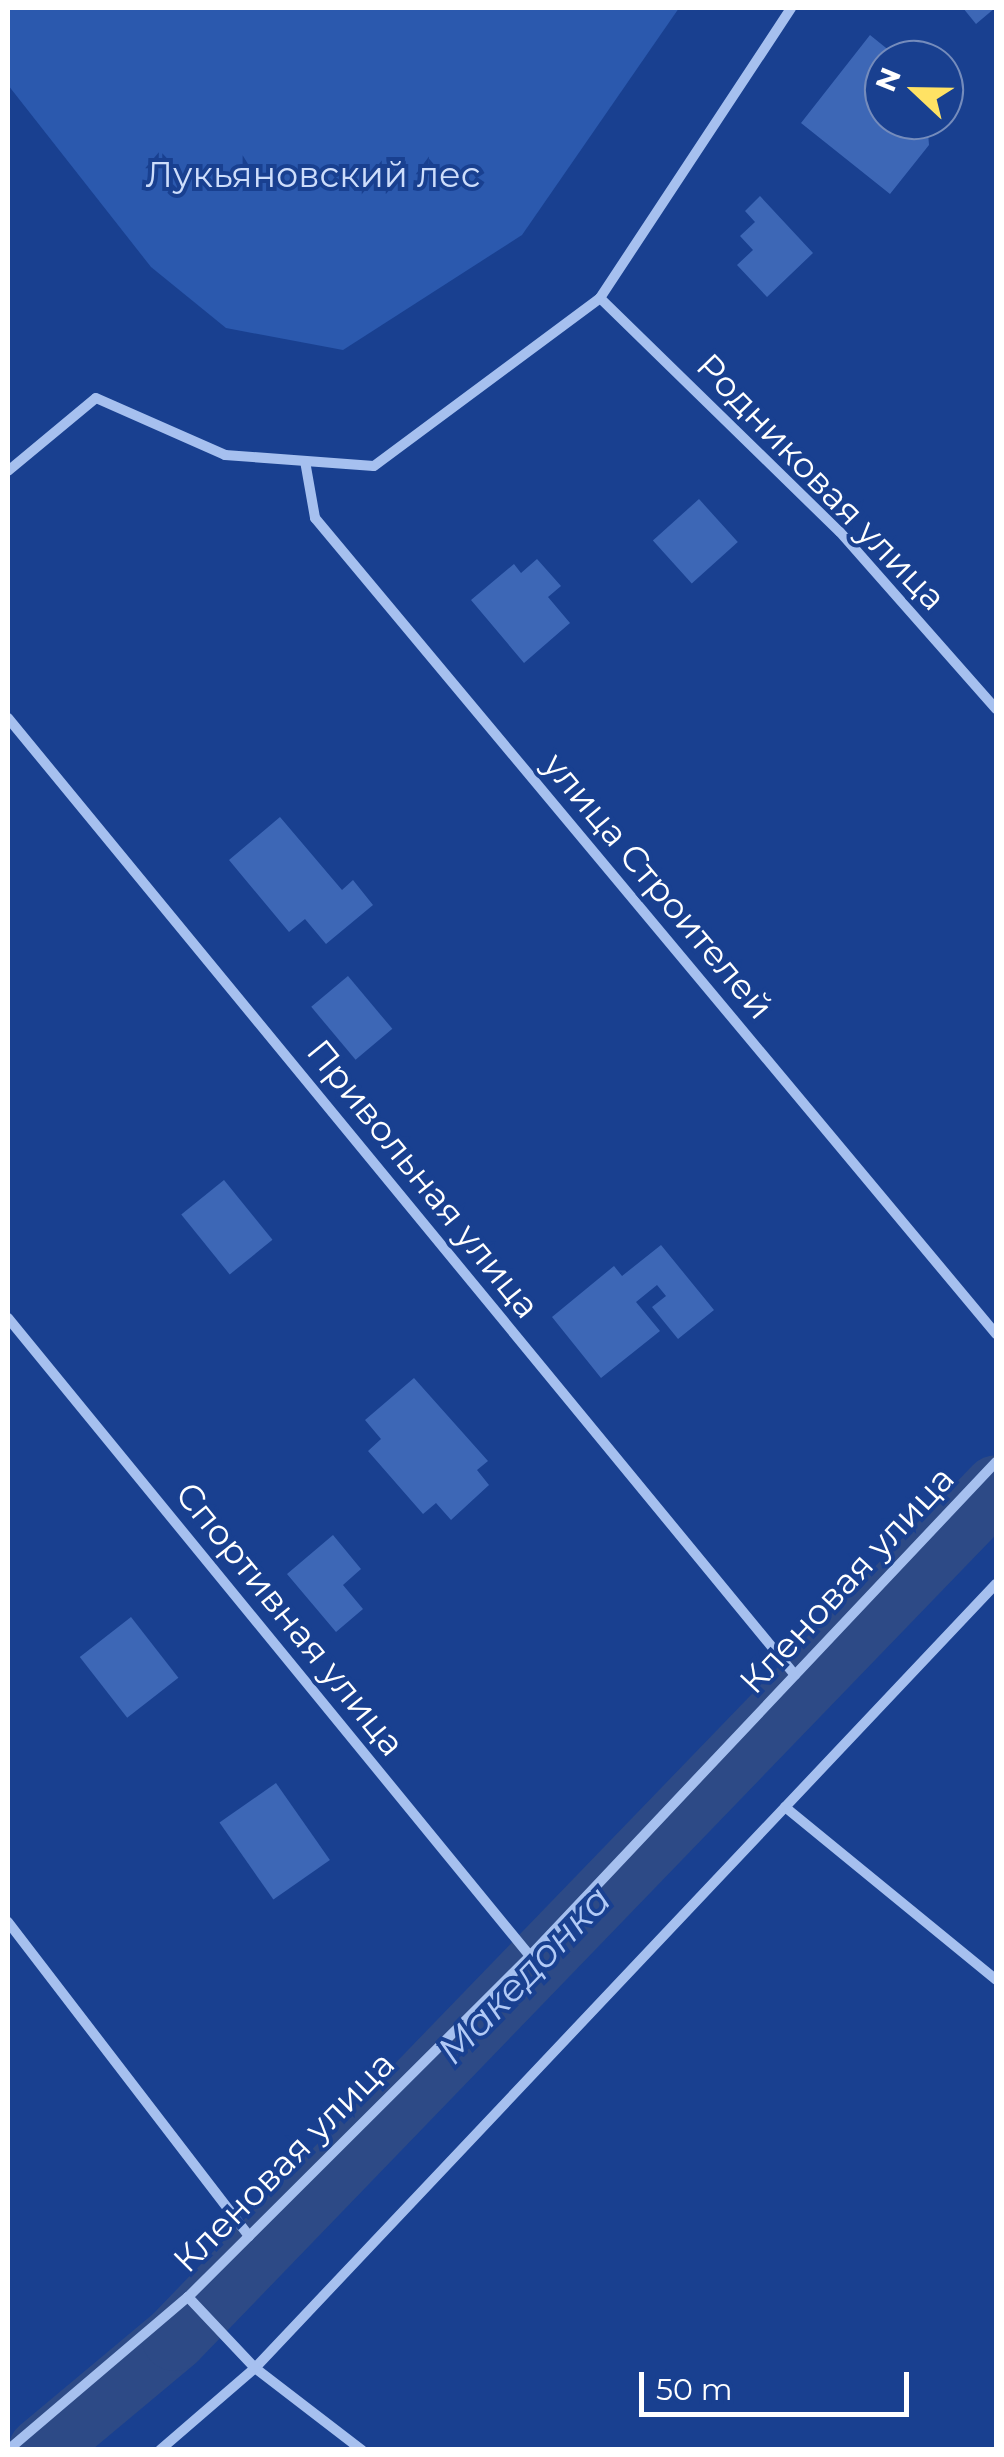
<!DOCTYPE html>
<meta charset="utf-8">
<style>
body{margin:0}
#map{position:relative;width:1004px;height:2457px;overflow:hidden;background:#194090;font-family:Montserrat,sans-serif}
div>[style]{position:absolute}
[style*='--x']{left:calc(var(--x)*1px);top:calc(var(--y)*1px);width:calc(var(--w)*1px);rotate:calc(var(--a)*1deg)}
.green>*{inset:0;background:#2b59ae}
.river>*{height:65px;margin:-32.5px;padding:0 32.5px;transform-origin:32.5px;border-radius:32.5px;background:#2d4a86}
.building>*{inset:0;background:#3d67b6;transform-origin:0 0}
.street>*{height:10px;margin:-5px;padding:0 5px;transform-origin:5px;border-radius:5px;background:#a6c0ef}
span{translate:-50% -50%;white-space:nowrap;text-align:center;line-height:1.15;-webkit-text-stroke:8px #194090;paint-order:stroke}
.park-label{font-size:35px;color:#cdddfb}
.street-label{font-size:35px;color:#fff}
.water-label{font-size:38px;color:#b2caf6;font-style:italic}
.frame{position:absolute;inset:0;border:10px solid #fff;pointer-events:none}
.north{position:absolute;left:864px;top:40px;width:100px;height:100px;box-sizing:border-box;background:#194090;border:2px solid #758cbc;border-radius:50%;rotate:292deg;font-size:28px;font-weight:700;line-height:40px;text-align:center;color:#fff}
.north::after{content:'';display:block;margin:auto;width:35px;height:45px;background:#ffe264;clip-path:polygon(50% 0,100% 100%,50% 72%,0 100%)}
.scale{position:absolute;left:639px;top:2372px;width:270px;height:45px;box-sizing:border-box;border:5px solid #fff;border-top:0;padding-left:12px;font-size:30px;line-height:35px;white-space:nowrap;color:#fff;-webkit-text-stroke:8px #194090;paint-order:stroke}
</style>
<div id="map">
<div class="green">
<i style="clip-path:polygon(8px 8px,679px 8px,522px 235px,343px 350px,226px 328px,151px 267px,8px 85px)"></i>
</div>
<div class="river">
<i style="--x:40;--y:2450;--w:175;--a:-39.9"></i>
<i style="--x:174;--y:2338;--w:1183;--a:-45.99"></i>
</div>
<div class="building">
<i style="clip-path:polygon(963px 8px,995px 8px,976px 24px)"></i>
<i style="clip-path:polygon(870px 35px,901px 60px,884px 60px,884px 120px,927px 120px,929px 145px,890px 194px,801px 123px)"></i>
<i style="clip-path:polygon(760px 196px,813px 253px,767px 297px,737px 265px,753px 250px,740px 236px,755px 222px,745px 211px)"></i>
<i style="left:699px;top:499px;width:58px;height:62px;rotate:48deg"></i>
<i style="clip-path:polygon(537px 559px,561px 586px,548px 597px,570px 623px,524px 663px,471px 600px,514px 564px,521px 573px)"></i>
<i style="clip-path:polygon(280px 817px,342px 890px,353px 880px,373px 905px,326px 944px,305px 919px,289px 932px,229px 860px)"></i>
<i style="left:348px;top:976px;width:69px;height:48px;rotate:50deg"></i>
<i style="left:224px;top:1180px;width:77px;height:55px;rotate:51deg"></i>
<i style="clip-path:polygon(661px 1245px,714px 1310px,678px 1339px,652px 1307px,666px 1296px,657px 1285px,636px 1302px,660px 1331px,601px 1378px,552px 1317px,614px 1266px,622px 1276px)"></i>
<i style="clip-path:polygon(414px 1378px,488px 1461px,477px 1470px,489px 1485px,451px 1520px,436px 1503px,423px 1514px,368px 1451px,381px 1439px,365px 1420px)"></i>
<i style="clip-path:polygon(333px 1535px,361px 1569px,343px 1585px,363px 1609px,336px 1632px,287px 1574px)"></i>
<i style="left:131px;top:1617px;width:77px;height:65px;rotate:52deg"></i>
<i style="left:276px;top:1783px;width:94px;height:69px;rotate:55deg"></i>
</div>
<div class="street">
<i style="--x:600;--y:298;--w:335;--a:44.3"></i>
<i style="--x:840;--y:532;--w:236;--a:48.6"></i>
<i style="--x:305;--y:461;--w:58;--a:80"></i>
<i style="--x:315;--y:518;--w:1063;--a:50.15"></i>
<i style="--x:8;--y:471;--w:114;--a:-39.7"></i>
<i style="--x:96;--y:398;--w:141;--a:23.8"></i>
<i style="--x:225;--y:455;--w:149;--a:4.2"></i>
<i style="--x:374;--y:466;--w:282;--a:-36.6"></i>
<i style="--x:600;--y:298;--w:347;--a:-56.6"></i>
<i style="--x:8;--y:718;--w:1239;--a:50.57"></i>
<i style="--x:8;--y:1318;--w:824;--a:50.71"></i>
<i style="--x:785;--y:1807;--w:273;--a:39.3"></i>
<i style="--x:8;--y:1922;--w:396;--a:52.5"></i>
<i style="--x:188;--y:2297;--w:98;--a:46.7"></i>
<i style="--x:255;--y:2368;--w:135;--a:37.5"></i>
<i style="--x:8;--y:2450;--w:236;--a:-40.4"></i>
<i style="--x:188;--y:2297;--w:483;--a:-44.9"></i>
<i style="--x:530;--y:1956;--w:679;--a:-46.67"></i>
<i style="--x:160;--y:2450;--w:125;--a:-40.8"></i>
<i style="--x:255;--y:2368;--w:1079;--a:-46.62"></i>
</div>
<div class="park-label">
<span style="left:313px;top:175px">Лукьяновский лес</span>
</div>
<div class="street-label">
<span style="left:821px;top:482px;rotate:46deg">Родниковая улица</span>
<span style="left:658px;top:886px;rotate:50deg">улица Строителей</span>
<span style="left:423px;top:1179px;rotate:51deg">Привольная улица</span>
<span style="left:847px;top:1580px;rotate:-47deg">Кленовая улица</span>
<span style="left:290px;top:1619px;rotate:51deg">Спортивная улица</span>
<span style="left:284px;top:2162px;rotate:-45deg">Кленовая улица</span>
</div>
<div class="water-label">
<span style="left:524px;top:1975px;rotate:-46deg">Македонка</span>
</div>
<div class="frame"></div>
<div class="north">N</div>
<div class="scale">50 m</div>
</div>
